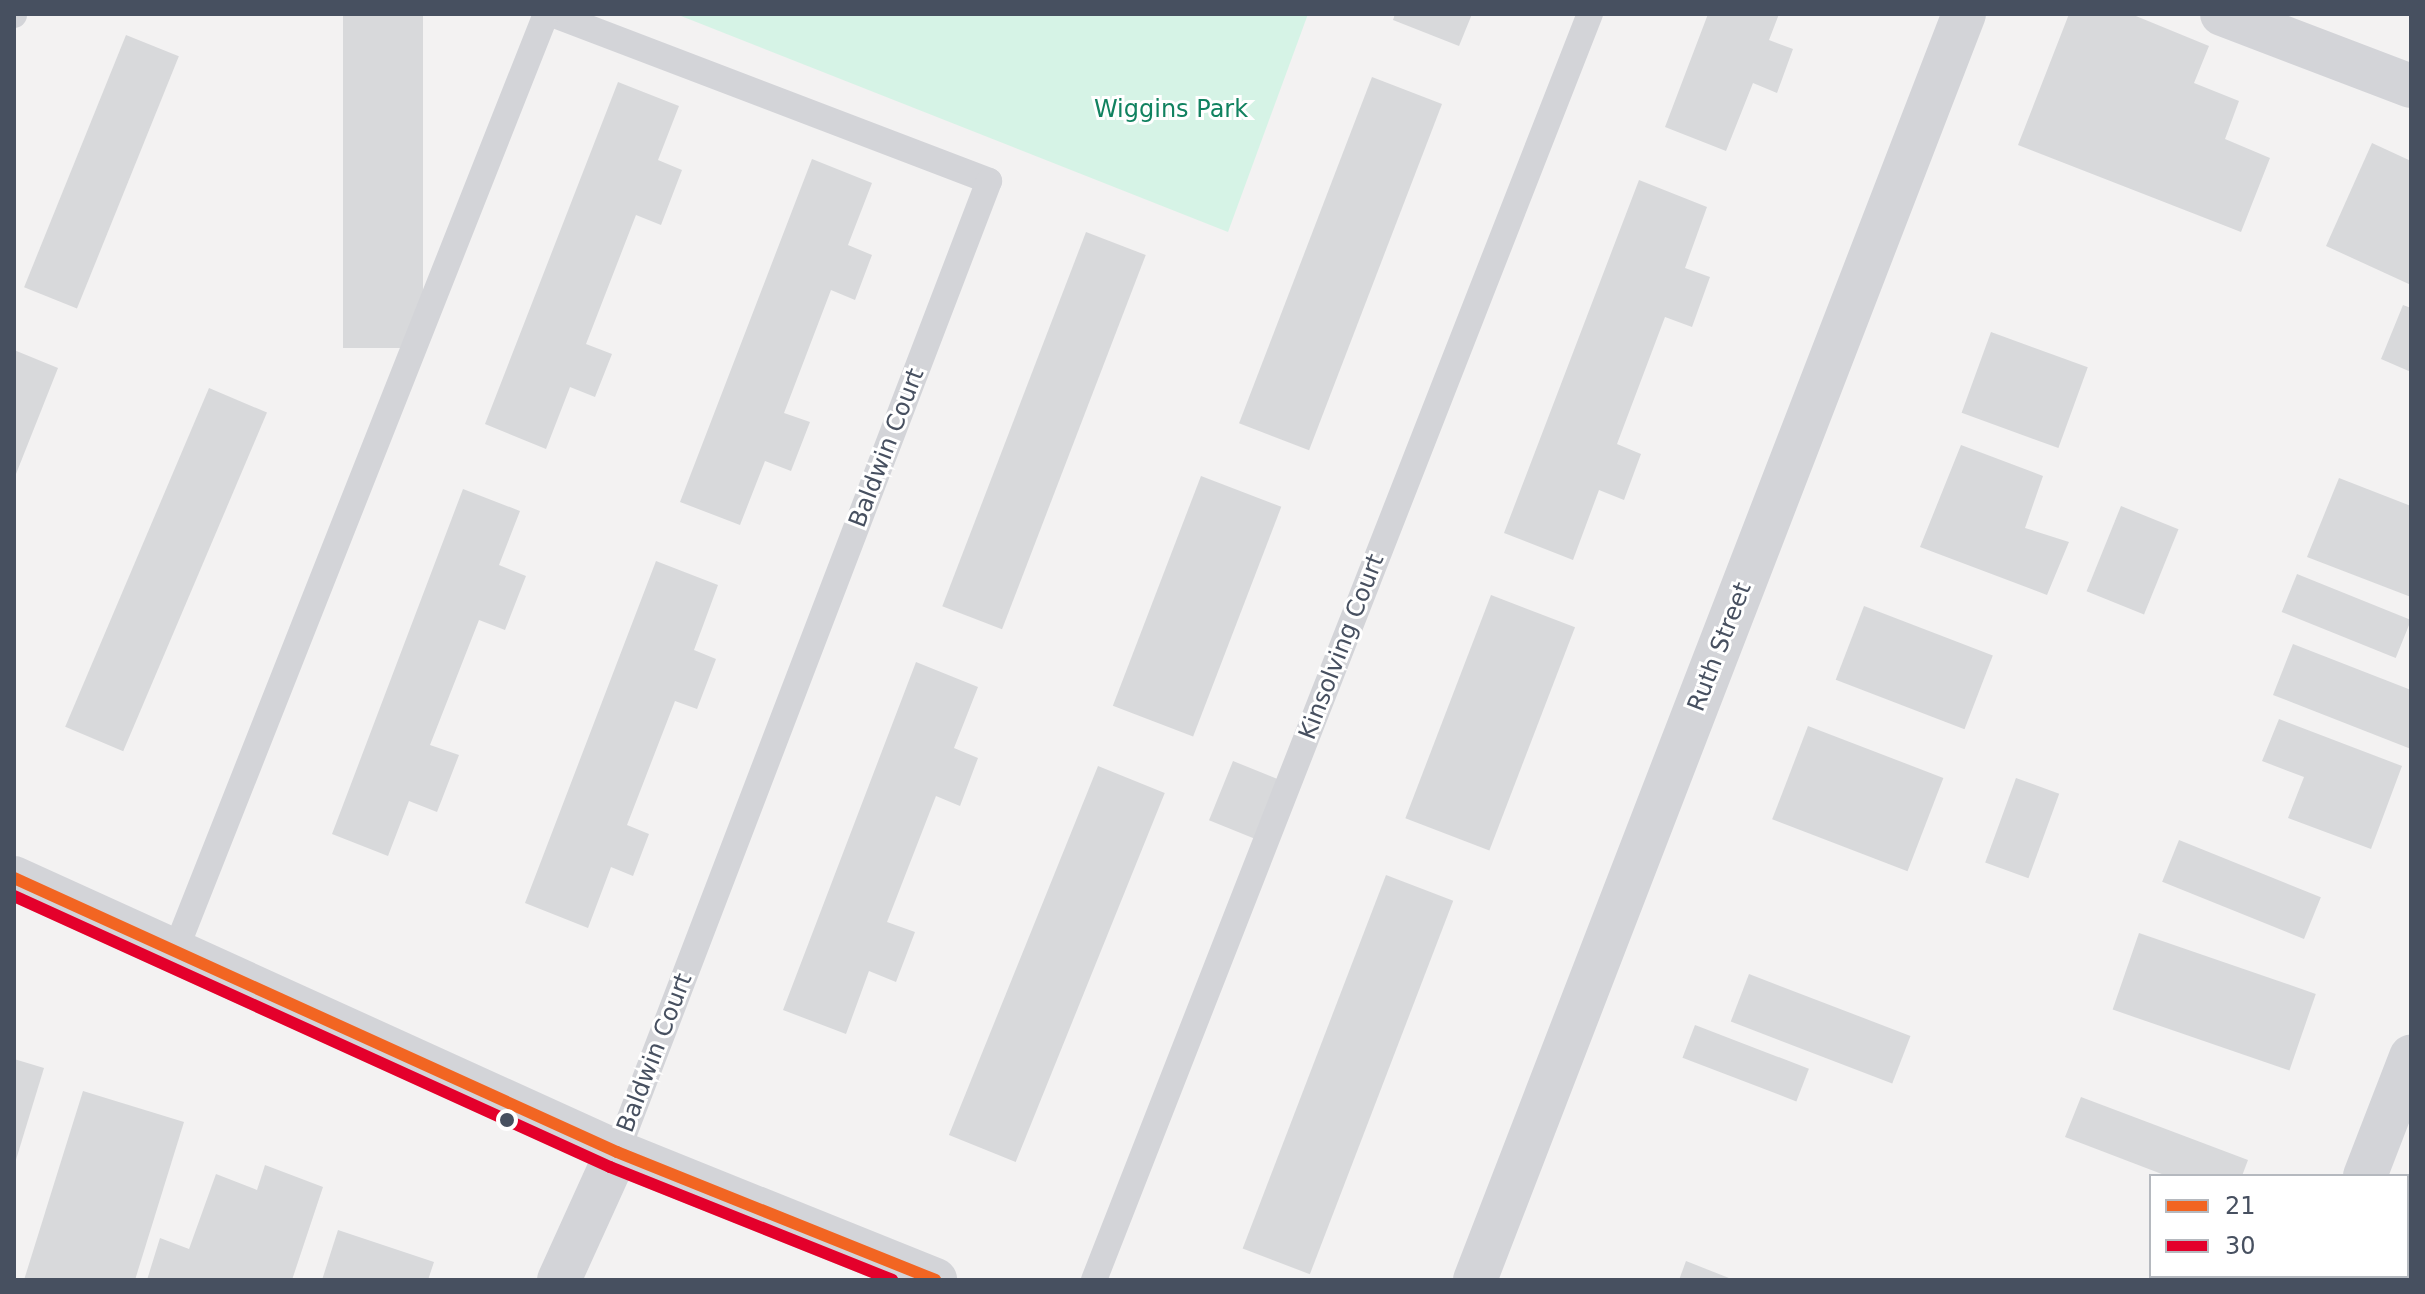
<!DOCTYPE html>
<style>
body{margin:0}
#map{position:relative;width:2425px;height:1294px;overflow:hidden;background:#f3f2f2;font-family:"DejaVu Sans",sans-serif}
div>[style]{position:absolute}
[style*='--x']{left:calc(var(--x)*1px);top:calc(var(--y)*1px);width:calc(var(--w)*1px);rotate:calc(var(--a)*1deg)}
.green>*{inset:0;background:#d6f3e6}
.building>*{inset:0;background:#d8d9db;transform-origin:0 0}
.service>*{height:26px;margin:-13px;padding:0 13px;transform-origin:13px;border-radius:13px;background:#d3d4d8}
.minor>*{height:44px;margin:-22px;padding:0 22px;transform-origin:22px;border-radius:22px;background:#d3d4d8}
.tertiary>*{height:44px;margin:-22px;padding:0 22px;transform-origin:22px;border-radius:22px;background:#d3d4d8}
.bus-1>*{height:12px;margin:-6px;padding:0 6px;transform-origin:6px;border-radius:6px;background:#f26522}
.bus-2>*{height:12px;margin:-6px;padding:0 6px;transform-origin:6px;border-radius:6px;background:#e4002b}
.dots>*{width:22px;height:22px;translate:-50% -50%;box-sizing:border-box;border:4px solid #fff;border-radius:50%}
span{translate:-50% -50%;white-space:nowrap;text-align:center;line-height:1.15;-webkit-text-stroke:6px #fff;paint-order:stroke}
.park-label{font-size:24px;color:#118260}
.street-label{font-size:24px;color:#475060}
.frame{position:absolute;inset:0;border:16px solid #475060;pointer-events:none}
.legend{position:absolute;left:2149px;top:1174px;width:260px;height:104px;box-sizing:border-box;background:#fff;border:2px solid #b5b9bf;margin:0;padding:10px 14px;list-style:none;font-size:24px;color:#475060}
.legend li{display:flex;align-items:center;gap:16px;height:40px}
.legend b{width:40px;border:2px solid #b5b9bf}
</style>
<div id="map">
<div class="green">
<i style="clip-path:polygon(676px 14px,1308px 14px,1228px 232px)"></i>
</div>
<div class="building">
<i style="left:343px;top:14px;width:80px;height:334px"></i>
<i style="clip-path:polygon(1395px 14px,1472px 14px,1459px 46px,1393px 20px)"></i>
<i style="clip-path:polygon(1708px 14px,1779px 14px,1769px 40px,1793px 49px,1777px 93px,1753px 83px,1726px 151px,1665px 127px)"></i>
<i style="clip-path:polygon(2069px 14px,2131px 14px,2209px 46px,2194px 83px,2239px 101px,2225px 139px,2270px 158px,2241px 232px,2018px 145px)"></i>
<i style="left:126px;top:35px;width:57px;height:272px;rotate:22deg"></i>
<i style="left:1372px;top:77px;width:75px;height:371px;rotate:21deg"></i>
<i style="clip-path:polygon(618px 82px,679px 106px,658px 160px,682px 170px,661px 225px,636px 215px,586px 344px,612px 354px,595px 397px,570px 387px,546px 449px,485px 424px)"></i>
<i style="clip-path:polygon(2372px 143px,2411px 161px,2411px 285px,2326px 246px)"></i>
<i style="clip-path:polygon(812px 159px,872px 183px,848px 245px,872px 255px,855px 300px,831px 290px,784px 413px,810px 422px,791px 471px,765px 461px,740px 525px,680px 502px)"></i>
<i style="clip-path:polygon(1639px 180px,1707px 207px,1685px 268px,1710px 277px,1692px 327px,1665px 317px,1617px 444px,1641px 454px,1624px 500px,1599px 490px,1573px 560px,1504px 533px)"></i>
<i style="left:1086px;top:232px;width:64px;height:401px;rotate:21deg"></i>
<i style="clip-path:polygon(2403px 305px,2411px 308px,2411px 372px,2381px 359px)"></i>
<i style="left:1991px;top:332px;width:103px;height:86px;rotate:20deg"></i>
<i style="clip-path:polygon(14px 350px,58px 368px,14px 479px)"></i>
<i style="left:209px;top:388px;width:63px;height:368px;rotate:23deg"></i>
<i style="clip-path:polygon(1961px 445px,2043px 476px,2025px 528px,2069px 542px,2047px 595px,1920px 547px)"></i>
<i style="left:1201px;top:476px;width:86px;height:246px;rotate:21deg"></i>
<i style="clip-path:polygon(2339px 478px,2411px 506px,2411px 597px,2307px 557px)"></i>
<i style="clip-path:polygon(463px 489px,520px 511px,499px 565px,526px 576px,505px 630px,479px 620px,430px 745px,459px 755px,437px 812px,409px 801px,388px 856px,332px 834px)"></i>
<i style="left:2121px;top:506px;width:62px;height:92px;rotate:22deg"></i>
<i style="clip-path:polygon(656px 561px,718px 585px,694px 650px,716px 659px,697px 709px,675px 701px,627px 825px,649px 834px,633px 876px,611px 867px,588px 928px,525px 903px)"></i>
<i style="left:2297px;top:574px;width:123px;height:41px;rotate:22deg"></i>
<i style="left:1491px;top:595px;width:90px;height:239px;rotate:21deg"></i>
<i style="left:1864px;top:606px;width:138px;height:79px;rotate:21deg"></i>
<i style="clip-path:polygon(2293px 644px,2411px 690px,2411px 749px,2273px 695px)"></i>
<i style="clip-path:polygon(916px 662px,978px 687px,954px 748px,978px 758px,960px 806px,936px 796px,887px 922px,915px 932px,896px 982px,869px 971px,846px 1034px,783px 1010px)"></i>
<i style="clip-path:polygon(2279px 719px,2402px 766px,2371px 849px,2288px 818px,2304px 777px,2262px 761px)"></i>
<i style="left:1808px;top:726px;width:145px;height:100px;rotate:21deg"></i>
<i style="left:1233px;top:761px;width:50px;height:64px;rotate:22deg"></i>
<i style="left:1098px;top:766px;width:72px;height:398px;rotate:22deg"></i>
<i style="left:2016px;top:778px;width:46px;height:90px;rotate:20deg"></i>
<i style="left:2179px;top:840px;width:153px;height:45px;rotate:22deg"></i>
<i style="left:1386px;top:875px;width:72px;height:400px;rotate:21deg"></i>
<i style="left:2139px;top:933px;width:187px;height:81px;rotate:19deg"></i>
<i style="left:1749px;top:974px;width:173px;height:51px;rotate:21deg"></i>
<i style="left:1695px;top:1025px;width:122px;height:35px;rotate:21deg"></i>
<i style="clip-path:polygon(14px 1059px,44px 1068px,15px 1163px,14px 1163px)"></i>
<i style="clip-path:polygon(83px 1091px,184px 1122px,135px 1280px,24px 1280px)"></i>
<i style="clip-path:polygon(2081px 1097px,2248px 1160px,2242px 1176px,2167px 1176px,2065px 1137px)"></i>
<i style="clip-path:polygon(265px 1165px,323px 1187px,292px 1280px,147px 1280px,160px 1238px,189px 1249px,216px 1174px,257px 1190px)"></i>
<i style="clip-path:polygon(338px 1230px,434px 1262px,428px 1280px,322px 1280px)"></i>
<i style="clip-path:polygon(1686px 1261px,1734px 1280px,1679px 1280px)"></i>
</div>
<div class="service">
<i style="--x:552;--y:14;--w:468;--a:20.9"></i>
<i style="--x:989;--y:181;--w:1040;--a:110.96"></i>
<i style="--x:14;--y:15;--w:1;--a:-90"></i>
<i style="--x:174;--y:954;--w:1011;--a:-68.41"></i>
<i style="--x:1094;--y:1280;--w:1360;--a:-68.61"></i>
</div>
<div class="minor">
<i style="--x:2222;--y:14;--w:202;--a:20.9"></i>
<i style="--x:2365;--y:1176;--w:128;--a:-68.9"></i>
<i style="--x:559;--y:1280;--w:141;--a:-65.6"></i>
<i style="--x:2326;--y:1280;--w:4;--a:-76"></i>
</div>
<div class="tertiary">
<i style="--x:14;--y:878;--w:662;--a:24.44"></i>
<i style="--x:617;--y:1152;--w:343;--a:21.9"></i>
<i style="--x:1475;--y:1280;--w:1357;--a:-68.88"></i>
</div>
<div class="bus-1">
<i style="--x:14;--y:878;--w:662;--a:24.44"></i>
<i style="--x:617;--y:1152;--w:343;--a:21.9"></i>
</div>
<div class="bus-2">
<i style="--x:14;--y:896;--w:655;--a:24.45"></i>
<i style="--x:610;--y:1167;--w:304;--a:21.8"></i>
</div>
<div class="dots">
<i style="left:507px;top:1120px;background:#475060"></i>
</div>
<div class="park-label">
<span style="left:1171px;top:110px">Wiggins Park</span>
</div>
<div class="street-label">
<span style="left:887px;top:448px;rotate:-69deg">Baldwin Court</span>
<span style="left:1342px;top:647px;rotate:-69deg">Kinsolving Court</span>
<span style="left:1720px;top:647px;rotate:-69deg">Ruth Street</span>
<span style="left:655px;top:1053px;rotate:-69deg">Baldwin Court</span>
</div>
<div class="frame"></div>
<ul class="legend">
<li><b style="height:10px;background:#f26522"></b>21</li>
<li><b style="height:10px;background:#e4002b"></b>30</li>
</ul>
</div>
